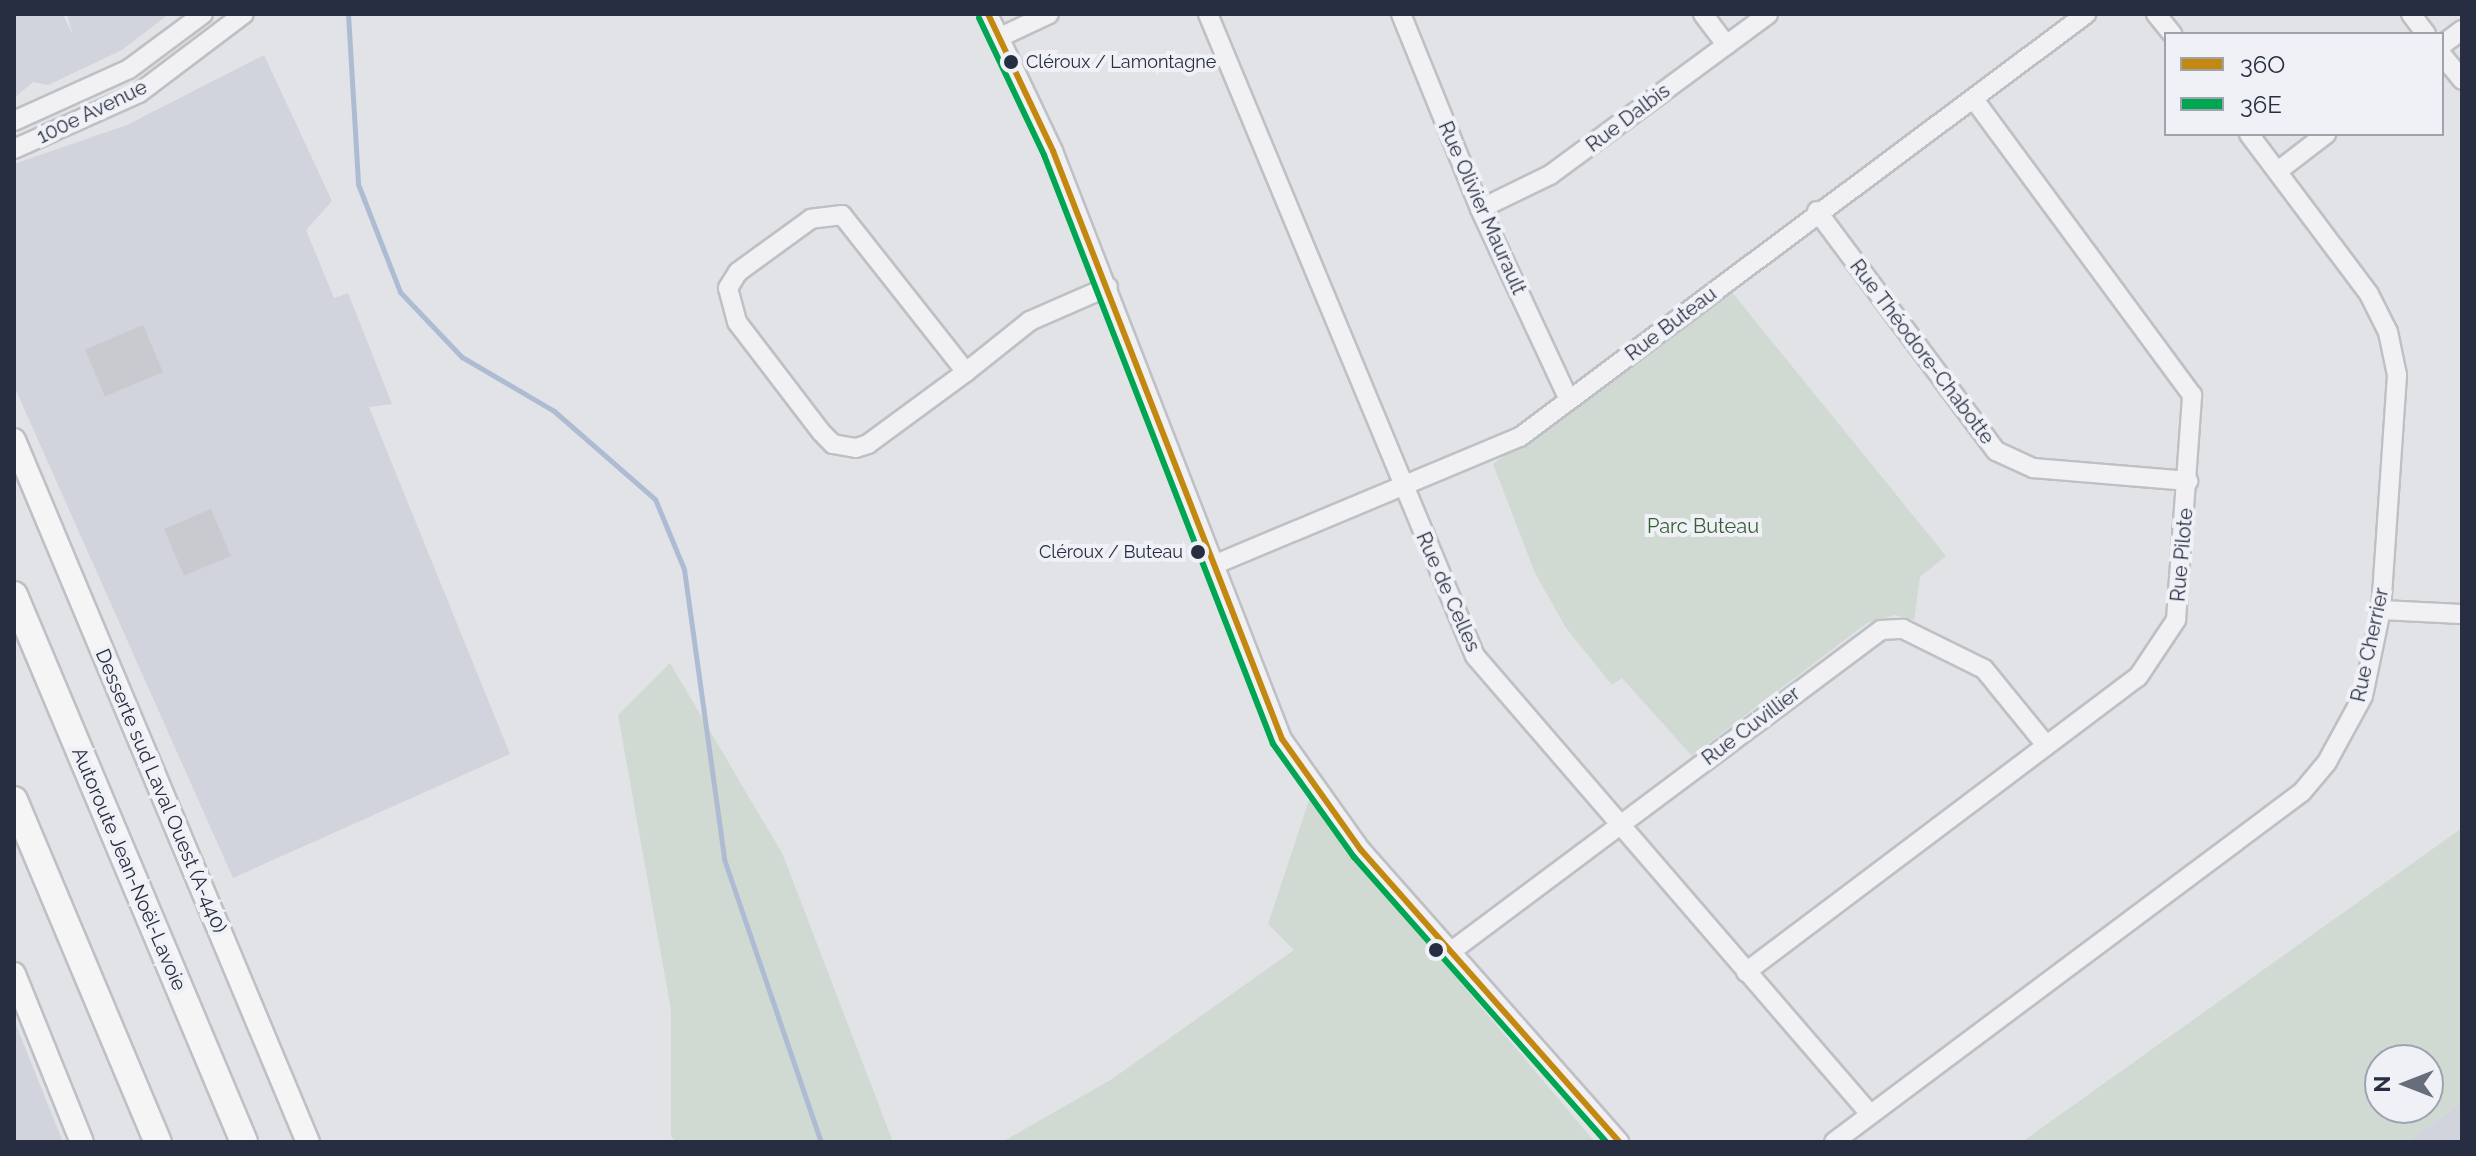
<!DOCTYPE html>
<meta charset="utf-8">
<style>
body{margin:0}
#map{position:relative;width:2476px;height:1156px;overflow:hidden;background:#e1e3e7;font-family:Raleway,sans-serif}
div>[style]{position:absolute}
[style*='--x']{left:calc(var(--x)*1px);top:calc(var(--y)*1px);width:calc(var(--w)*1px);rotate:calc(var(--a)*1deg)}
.built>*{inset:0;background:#d1d4dc}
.green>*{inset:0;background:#d0dad2}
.stream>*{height:5px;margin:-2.5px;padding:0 2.5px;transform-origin:2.5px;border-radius:2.5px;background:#aebcd3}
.building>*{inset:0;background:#c8cacf;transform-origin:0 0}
.roads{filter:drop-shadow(2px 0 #bec0c5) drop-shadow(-2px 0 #bec0c5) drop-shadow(0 2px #bec0c5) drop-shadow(0 -2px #bec0c5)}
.minor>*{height:18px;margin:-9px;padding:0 9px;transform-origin:9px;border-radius:9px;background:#f1f1f3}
.major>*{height:22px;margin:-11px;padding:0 11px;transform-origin:11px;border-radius:11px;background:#f5f5f6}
.highway>*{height:26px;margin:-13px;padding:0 13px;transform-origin:13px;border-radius:13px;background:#f5f5f6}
.bus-1>*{height:6px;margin:-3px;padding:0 3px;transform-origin:3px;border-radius:3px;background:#c38810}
.bus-2>*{height:6px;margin:-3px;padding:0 3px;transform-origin:3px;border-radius:3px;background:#00a651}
.dots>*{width:22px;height:22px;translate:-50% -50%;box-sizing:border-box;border:4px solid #eff1f6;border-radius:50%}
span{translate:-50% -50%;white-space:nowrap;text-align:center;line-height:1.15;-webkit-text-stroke:8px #eff1f6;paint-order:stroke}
.bus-label{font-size:18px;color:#272e41}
.left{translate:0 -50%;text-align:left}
.right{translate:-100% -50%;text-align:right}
.street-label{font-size:20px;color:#272e41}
.park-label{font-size:20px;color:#375d34}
.frame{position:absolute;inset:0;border:16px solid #272e41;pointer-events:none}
.legend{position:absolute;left:2164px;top:32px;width:280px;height:104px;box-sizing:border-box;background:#eff1f6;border:2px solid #9fa3ae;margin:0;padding:10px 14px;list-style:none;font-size:24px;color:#272e41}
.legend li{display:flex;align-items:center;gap:16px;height:40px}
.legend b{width:40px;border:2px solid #9fa3ae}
.north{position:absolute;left:2364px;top:1044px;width:80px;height:80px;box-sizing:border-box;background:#eff1f6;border:2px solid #9fa3ae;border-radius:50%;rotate:270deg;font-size:22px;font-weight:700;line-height:32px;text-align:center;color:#272e41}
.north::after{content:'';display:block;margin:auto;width:28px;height:36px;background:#686d7b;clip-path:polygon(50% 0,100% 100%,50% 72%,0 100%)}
</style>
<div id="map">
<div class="built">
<i style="clip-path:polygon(14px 14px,63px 14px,73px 36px,67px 14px,169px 14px,122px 50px,48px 85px,33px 82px,14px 98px)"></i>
<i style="clip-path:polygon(264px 55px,332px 201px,306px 230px,334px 298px,348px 293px,392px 404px,369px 407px,510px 754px,233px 878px,14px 386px,14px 164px,127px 125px)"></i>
<i style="clip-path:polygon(14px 1020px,63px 1142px,14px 1142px)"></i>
<i style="clip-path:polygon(2462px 1102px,2462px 1142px,2406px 1142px)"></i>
</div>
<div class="green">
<i style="clip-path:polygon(1731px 291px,1946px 556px,1920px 577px,1914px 620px,1895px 615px,1867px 623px,1692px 756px,1622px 678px,1612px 685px,1566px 628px,1535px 573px,1493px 464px)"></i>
<i style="clip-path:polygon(670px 663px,783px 855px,893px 1142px,676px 1142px,671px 1136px,671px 1010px,618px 715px)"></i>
<i style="clip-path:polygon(1310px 797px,1339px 839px,1595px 1142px,1002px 1142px,1112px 1079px,1294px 950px,1268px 924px)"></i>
<i style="clip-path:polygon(evenodd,2462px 828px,2462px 1102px,2406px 1142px,2022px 1142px,2462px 828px,2380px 1060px,2428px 1060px,2428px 1108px,2380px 1108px,2380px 1060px)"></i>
</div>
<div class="stream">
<i style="--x:348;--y:14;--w:170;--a:86.6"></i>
<i style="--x:358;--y:184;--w:116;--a:68.7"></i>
<i style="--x:400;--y:292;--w:90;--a:46.4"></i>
<i style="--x:462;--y:357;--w:107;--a:30.4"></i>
<i style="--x:554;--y:411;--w:134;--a:41.1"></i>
<i style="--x:655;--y:499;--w:76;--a:67.5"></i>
<i style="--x:684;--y:569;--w:293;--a:82.1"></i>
<i style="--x:724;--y:859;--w:299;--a:71.1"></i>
</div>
<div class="building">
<i style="left:143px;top:325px;width:51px;height:63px;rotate:67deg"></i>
<i style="left:211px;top:509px;width:51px;height:51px;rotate:67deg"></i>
</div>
<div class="roads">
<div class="minor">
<i style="--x:988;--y:14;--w:152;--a:64.6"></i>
<i style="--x:1053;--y:151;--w:631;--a:68.72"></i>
<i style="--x:1282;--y:739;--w:136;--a:54.6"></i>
<i style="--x:1361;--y:850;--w:390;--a:48.5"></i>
<i style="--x:1208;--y:14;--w:695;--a:67.42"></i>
<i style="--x:1475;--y:656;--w:605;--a:49.22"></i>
<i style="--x:1401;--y:14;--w:210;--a:67.9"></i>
<i style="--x:1480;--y:209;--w:211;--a:65"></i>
<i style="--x:1703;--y:14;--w:39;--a:53"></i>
<i style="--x:2156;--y:14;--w:26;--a:51"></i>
<i style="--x:2411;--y:14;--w:25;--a:53"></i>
<i style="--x:1000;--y:37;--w:54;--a:-25.1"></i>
<i style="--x:2442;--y:45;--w:25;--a:-37"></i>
<i style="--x:2442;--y:55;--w:32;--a:51"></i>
<i style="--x:14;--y:121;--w:126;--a:-24.3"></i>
<i style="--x:129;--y:69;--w:92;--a:-36.6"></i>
<i style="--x:14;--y:149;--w:137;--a:-24.1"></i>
<i style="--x:139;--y:93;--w:131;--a:-37"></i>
<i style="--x:2278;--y:171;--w:61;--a:-37.6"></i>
<i style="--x:1480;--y:209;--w:78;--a:-25.9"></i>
<i style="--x:1550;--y:175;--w:271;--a:-36.4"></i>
<i style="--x:1817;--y:211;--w:299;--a:53.3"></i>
<i style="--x:1996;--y:451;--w:41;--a:24.7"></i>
<i style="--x:2033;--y:468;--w:156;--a:4.8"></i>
<i style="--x:966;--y:372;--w:200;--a:-128.3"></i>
<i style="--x:842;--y:215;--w:31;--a:173"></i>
<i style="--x:811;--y:219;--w:90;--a:144"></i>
<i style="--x:738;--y:272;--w:19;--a:122"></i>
<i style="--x:728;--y:288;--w:35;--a:75"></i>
<i style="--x:737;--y:322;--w:138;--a:52.6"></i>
<i style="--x:821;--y:432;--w:17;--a:45"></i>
<i style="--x:833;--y:444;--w:23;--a:10"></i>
<i style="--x:856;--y:448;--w:13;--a:-18"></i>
<i style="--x:868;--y:444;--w:122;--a:-36.3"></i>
<i style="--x:966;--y:372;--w:82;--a:-38.6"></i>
<i style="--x:1030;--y:321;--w:85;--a:-23.6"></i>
<i style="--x:1216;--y:564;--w:329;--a:-22.7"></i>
<i style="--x:1520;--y:437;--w:707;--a:-36.77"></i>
<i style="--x:2381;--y:610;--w:81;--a:2.8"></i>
<i style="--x:1453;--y:950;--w:534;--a:-36.78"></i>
<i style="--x:1881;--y:630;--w:22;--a:-3"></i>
<i style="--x:1903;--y:629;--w:90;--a:26.3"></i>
<i style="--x:1984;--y:669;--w:98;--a:50.8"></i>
<i style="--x:1746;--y:972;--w:491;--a:-37"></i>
<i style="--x:2138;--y:677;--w:69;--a:-56.3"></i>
<i style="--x:2176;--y:620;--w:226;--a:-85.9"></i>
<i style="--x:2192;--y:395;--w:368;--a:-126.4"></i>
<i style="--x:1834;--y:1142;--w:584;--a:-36.79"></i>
<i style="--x:2302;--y:792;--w:39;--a:-50"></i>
<i style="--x:2327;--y:762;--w:75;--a:-61.4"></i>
<i style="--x:2363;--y:696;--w:88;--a:-78.2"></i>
<i style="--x:2381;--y:610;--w:236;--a:-86.1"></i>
<i style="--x:2397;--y:375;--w:44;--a:-101.8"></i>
<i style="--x:2388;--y:332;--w:42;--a:-116.6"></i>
<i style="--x:2369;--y:294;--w:200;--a:-126.9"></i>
</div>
<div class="major">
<i style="--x:14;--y:440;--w:761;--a:67.28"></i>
<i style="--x:14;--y:974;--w:181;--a:68"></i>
</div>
<div class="highway">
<i style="--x:14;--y:595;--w:593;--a:67.19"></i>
<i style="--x:14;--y:800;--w:371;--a:67.2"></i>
</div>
</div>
<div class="bus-1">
<i style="--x:988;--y:14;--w:152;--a:64.6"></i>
<i style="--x:1053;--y:151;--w:631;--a:68.72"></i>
<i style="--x:1282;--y:739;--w:136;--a:54.6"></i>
<i style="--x:1361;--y:850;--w:390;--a:48.5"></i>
</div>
<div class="bus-2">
<i style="--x:979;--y:18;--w:152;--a:64.6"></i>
<i style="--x:1044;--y:155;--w:632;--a:68.75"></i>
<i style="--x:1273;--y:744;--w:139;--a:54.4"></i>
<i style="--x:1354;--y:857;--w:380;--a:48.5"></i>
</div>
<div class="dots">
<i style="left:1011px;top:62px;background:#272e41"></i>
<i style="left:1198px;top:552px;background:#272e41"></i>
<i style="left:1436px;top:950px;background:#272e41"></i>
</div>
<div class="bus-label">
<span class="left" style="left:1026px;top:62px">Cléroux / Lamontagne</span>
<span class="right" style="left:1183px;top:552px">Cléroux / Buteau</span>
</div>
<div class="street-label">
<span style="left:92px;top:112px;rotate:-26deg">100e Avenue</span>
<span style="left:1628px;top:118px;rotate:-37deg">Rue Dalbis</span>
<span style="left:1482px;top:208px;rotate:66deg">Rue Olivier Maurault</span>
<span style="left:1671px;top:324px;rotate:-37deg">Rue Buteau</span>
<span style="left:1922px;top:352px;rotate:53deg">Rue Théodore-Chabotte</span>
<span style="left:2182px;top:555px;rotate:-85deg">Rue Pilote</span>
<span style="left:1448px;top:592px;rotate:66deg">Rue de Celles</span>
<span style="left:2370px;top:645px;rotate:-78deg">Rue Cherrier</span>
<span style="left:1751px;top:726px;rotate:-37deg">Rue Cuvillier</span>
<span style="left:161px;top:791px;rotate:67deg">Desserte sud Laval Ouest (A-440)</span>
<span style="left:129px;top:869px;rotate:67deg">Autoroute Jean-Noël-Lavoie</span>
</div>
<div class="park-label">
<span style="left:1703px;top:526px">Parc Buteau</span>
</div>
<div class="frame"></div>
<ul class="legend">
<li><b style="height:10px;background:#c38810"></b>36O</li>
<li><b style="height:10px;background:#00a651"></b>36E</li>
</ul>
<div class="north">N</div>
</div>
